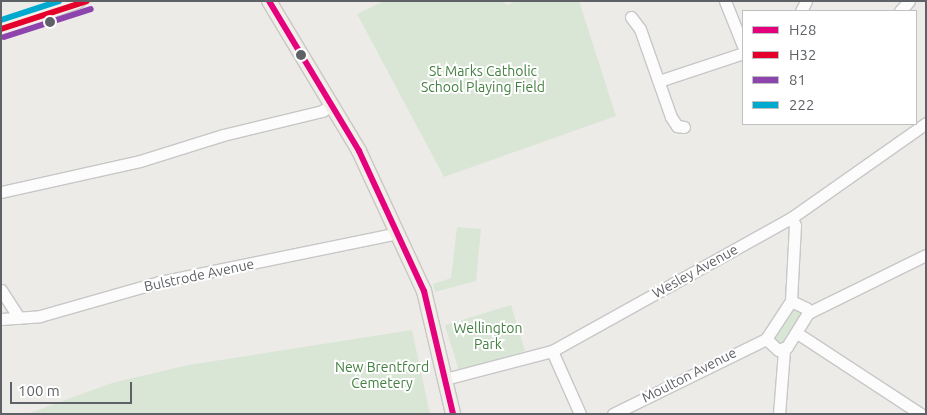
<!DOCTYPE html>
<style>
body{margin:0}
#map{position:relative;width:927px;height:415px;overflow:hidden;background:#ecebe8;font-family:Ubuntu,sans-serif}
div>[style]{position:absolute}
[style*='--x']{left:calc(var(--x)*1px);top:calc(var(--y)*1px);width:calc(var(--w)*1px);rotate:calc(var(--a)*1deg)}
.green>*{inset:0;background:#d9e6d5;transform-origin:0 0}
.roads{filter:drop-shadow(1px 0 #c7c7c7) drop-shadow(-1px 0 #c7c7c7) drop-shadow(0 1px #c7c7c7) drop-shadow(0 -1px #c7c7c7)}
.minor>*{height:11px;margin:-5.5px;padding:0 5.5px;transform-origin:5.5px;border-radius:5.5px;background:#fcfcfc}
.major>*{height:14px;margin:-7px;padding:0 7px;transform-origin:7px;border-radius:7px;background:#f2efe9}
.bus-1>*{height:6px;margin:-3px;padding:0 3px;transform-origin:3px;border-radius:3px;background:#e5007d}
.bus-2>*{height:6px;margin:-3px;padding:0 3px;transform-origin:3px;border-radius:3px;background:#e4002b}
.bus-3>*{height:6px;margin:-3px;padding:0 3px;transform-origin:3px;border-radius:3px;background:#8e44ad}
.bus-4>*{height:6px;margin:-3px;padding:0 3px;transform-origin:3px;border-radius:3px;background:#00a9ce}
.dots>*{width:14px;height:14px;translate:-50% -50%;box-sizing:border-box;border:2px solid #fff;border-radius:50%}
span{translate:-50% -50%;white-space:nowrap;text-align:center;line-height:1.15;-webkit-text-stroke:4px #fff;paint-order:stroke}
.park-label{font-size:14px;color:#448041}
.street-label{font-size:14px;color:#5e6165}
.frame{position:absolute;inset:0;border:2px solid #5e6165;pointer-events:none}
.legend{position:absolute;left:742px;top:10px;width:175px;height:115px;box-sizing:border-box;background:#fff;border:1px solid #bfc0c1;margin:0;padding:6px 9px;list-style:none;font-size:15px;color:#5e6165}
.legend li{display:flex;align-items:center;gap:10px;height:25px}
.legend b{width:25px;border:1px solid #bfc0c1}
.scale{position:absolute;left:10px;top:382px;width:122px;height:22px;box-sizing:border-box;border:2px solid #5e6165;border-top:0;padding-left:6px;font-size:15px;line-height:18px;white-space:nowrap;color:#5e6165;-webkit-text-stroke:4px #fff;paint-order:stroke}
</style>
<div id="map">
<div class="green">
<i style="clip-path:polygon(384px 1px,503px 1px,507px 5px,517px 1px,579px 1px,616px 116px,444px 177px,357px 14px)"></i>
<i style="clip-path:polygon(457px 227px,481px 229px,476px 281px,435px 292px,433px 284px,451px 278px)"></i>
<i style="left:511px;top:305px;width:48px;height:69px;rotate:73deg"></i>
<i style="clip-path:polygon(797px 306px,802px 312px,782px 344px,771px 341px,790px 307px)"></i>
<i style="clip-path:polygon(412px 330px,430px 414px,27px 414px,112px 383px,188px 365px)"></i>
</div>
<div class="roads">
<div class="minor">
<i style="--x:725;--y:1;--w:48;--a:68.2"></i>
<i style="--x:801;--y:11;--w:11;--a:-63"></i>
<i style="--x:900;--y:11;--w:13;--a:-48"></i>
<i style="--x:631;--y:17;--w:15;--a:53"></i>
<i style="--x:640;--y:29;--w:93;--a:70.6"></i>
<i style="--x:671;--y:117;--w:11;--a:56"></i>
<i style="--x:677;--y:126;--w:7;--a:8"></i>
<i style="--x:659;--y:81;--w:89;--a:-18.4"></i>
<i style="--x:1;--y:192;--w:142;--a:-12.6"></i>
<i style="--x:140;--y:161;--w:87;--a:-17.4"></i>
<i style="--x:223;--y:135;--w:102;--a:-13.6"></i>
<i style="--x:322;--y:111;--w:12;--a:-31"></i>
<i style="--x:1;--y:290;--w:33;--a:57"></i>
<i style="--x:791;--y:301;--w:17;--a:25"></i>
<i style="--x:806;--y:308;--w:5;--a:68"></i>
<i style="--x:808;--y:313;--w:40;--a:122"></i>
<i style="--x:787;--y:347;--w:9;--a:162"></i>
<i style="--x:778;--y:350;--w:16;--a:-137"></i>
<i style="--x:766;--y:339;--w:45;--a:-56.7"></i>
<i style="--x:791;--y:301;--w:76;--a:-87"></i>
<i style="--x:795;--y:225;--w:8;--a:-120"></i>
<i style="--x:808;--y:313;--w:131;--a:-26.2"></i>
<i style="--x:1;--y:319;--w:39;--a:-4"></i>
<i style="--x:40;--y:316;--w:124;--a:-15.9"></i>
<i style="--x:159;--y:282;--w:243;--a:-11.6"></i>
<i style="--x:797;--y:333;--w:148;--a:33.2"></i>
<i style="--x:552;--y:351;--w:69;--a:66"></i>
<i style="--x:445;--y:379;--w:111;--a:-14.7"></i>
<i style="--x:552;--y:351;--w:274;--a:-29.1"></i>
<i style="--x:791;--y:218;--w:165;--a:-35.1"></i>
<i style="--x:613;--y:414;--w:170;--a:-26.1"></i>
<i style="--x:779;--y:414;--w:64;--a:-85.5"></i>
</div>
<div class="major">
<i style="--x:269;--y:1;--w:175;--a:59"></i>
<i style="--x:359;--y:151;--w:154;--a:65.1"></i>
<i style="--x:424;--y:291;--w:126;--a:76.7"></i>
<i style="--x:1;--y:29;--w:82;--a:-20"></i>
</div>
</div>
<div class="bus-1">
<i style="--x:269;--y:1;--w:175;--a:59"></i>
<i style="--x:359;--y:151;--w:154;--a:65.1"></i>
<i style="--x:424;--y:291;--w:126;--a:76.7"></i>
</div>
<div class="bus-2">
<i style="--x:1;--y:29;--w:90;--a:-18"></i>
</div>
<div class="bus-3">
<i style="--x:4;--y:37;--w:91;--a:-17.8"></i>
</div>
<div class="bus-4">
<i style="--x:1;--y:20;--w:61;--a:-18.1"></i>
</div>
<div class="dots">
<i style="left:50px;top:22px;background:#5e6165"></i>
<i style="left:301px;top:55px;background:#5e6165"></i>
</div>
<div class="park-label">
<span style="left:483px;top:79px">St Marks Catholic<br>School Playing Field</span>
<span style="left:488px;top:336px">Wellington<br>Park</span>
<span style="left:382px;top:375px">New Brentford<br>Cemetery</span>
</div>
<div class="street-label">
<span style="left:695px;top:271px;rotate:-29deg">Wesley Avenue</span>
<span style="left:199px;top:275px;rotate:-12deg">Bulstrode Avenue</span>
<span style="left:689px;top:375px;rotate:-27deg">Moulton Avenue</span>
</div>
<div class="frame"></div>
<ul class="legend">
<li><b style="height:6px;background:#e5007d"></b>H28</li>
<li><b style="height:6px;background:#e4002b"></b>H32</li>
<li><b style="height:6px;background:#8e44ad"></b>81</li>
<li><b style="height:6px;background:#00a9ce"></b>222</li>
</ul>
<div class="scale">100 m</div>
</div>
